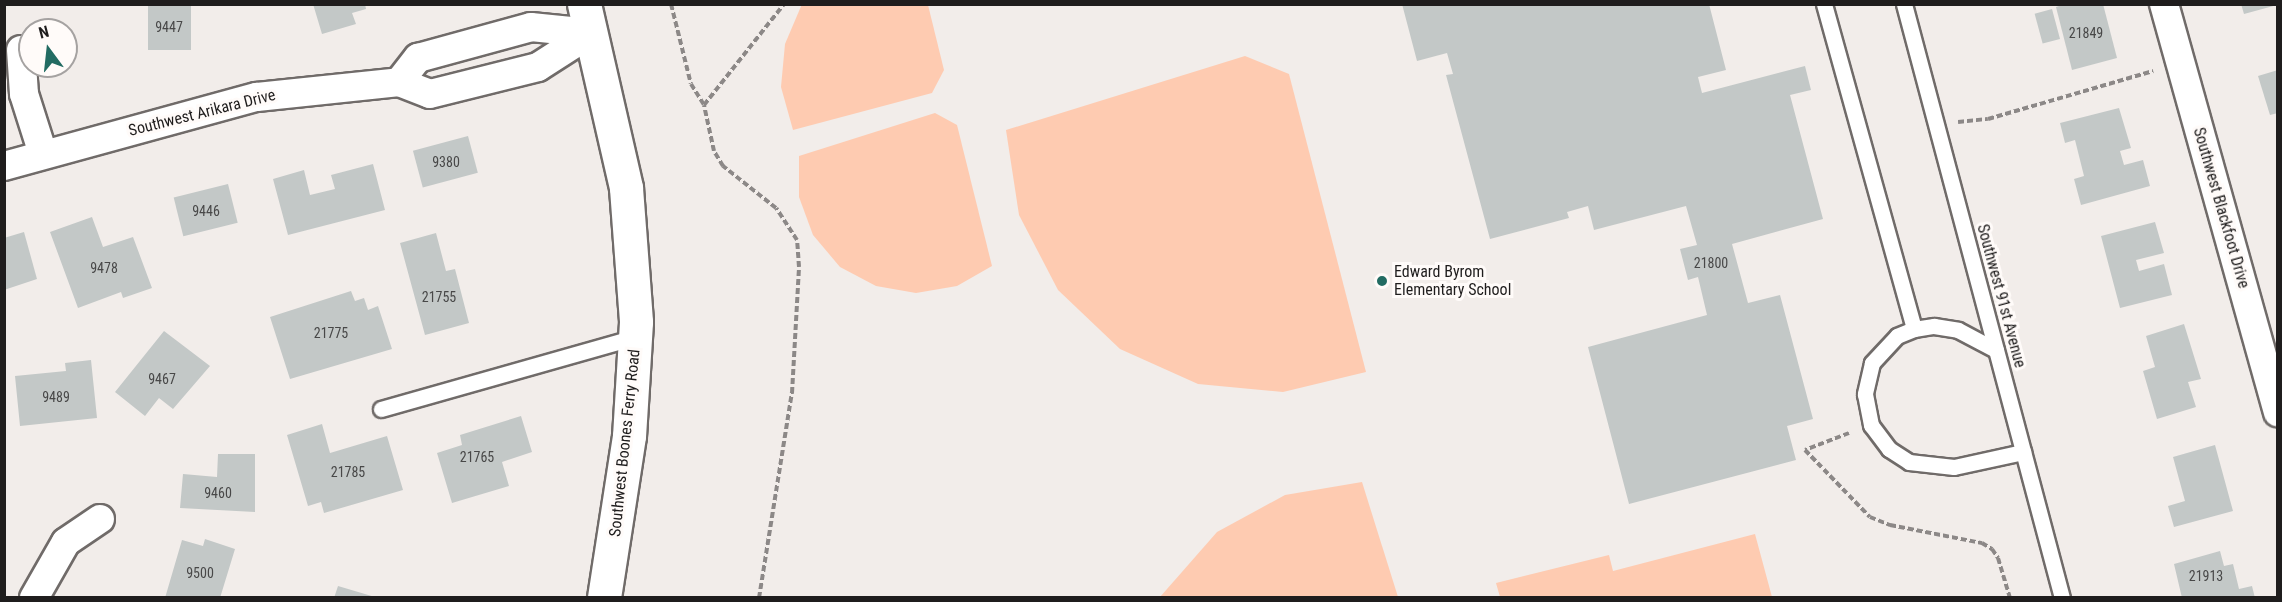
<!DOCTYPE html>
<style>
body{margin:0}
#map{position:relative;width:2282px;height:602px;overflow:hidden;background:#f2edea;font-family:"Roboto Condensed",sans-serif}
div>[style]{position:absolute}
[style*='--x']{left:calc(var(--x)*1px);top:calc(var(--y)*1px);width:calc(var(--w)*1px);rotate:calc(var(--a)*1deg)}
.green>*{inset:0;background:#fecbb1}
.building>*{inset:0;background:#c3c8c7;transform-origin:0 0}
.path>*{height:4px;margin-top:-2px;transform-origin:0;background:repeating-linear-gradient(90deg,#8c8887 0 6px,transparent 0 9px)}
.roads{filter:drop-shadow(2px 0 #706b69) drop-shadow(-2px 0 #706b69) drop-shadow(0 2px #706b69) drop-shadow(0 -2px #706b69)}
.lane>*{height:15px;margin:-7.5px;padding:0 7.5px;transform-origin:7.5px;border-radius:7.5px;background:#fff}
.street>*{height:28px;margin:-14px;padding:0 14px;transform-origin:14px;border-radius:14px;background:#fff}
.secondary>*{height:33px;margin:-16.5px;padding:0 16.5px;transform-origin:16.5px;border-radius:16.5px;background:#fff}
.dots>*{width:16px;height:16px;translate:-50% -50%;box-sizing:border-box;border:3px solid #fffbf9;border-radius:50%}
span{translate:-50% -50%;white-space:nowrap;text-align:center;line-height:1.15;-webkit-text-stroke:6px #fffbf9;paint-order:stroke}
.number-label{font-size:14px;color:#484848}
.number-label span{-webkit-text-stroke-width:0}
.street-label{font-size:16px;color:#1f1d1d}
.poi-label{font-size:16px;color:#1f1d1d}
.left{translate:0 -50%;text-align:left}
.frame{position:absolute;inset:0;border:6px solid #1f1d1d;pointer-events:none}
.north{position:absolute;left:18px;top:18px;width:60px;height:60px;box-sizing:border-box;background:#fffbf9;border:2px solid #a5a2a1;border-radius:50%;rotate:345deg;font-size:16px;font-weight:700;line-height:24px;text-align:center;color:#1f1d1d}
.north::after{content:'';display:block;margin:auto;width:21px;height:27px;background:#226b62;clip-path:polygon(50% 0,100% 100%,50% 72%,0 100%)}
</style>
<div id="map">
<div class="green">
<i style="clip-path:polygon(802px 4px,928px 5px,944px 70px,932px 93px,793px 130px,781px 87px,785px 44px)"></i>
<i style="clip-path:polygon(1245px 56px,1289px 74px,1366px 372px,1283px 392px,1198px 384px,1120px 349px,1058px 290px,1019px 215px,1006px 130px)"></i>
<i style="clip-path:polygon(935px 113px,957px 125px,992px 266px,957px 286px,916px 293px,876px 286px,840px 267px,813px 235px,799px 197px,799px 156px)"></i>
<i style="clip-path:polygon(1362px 482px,1398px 597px,1160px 597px,1217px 532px,1285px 495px)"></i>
<i style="clip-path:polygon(1755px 534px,1772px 597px,1500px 597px,1496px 583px,1609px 555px,1613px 571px)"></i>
</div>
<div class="building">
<i style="left:148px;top:4px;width:43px;height:46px"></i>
<i style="clip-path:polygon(313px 4px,365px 4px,366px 9px,352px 13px,356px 24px,322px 34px)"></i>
<i style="clip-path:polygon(1402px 4px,1709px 4px,1726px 70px,1698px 77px,1702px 93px,1805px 66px,1811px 90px,1790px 95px,1823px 219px,1732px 244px,1748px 303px,1780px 295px,1813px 419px,1787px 426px,1796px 460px,1629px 504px,1588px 347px,1707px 315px,1698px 277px,1688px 280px,1680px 249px,1697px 245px,1686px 206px,1594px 230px,1588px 206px,1567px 212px,1569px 218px,1490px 239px,1446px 75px,1453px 74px,1447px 53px,1417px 61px)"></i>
<i style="clip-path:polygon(2065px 4px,2103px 4px,2117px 58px,2072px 70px,2056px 7px)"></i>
<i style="clip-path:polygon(2241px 4px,2277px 4px,2277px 5px,2244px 14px)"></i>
<i style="left:2052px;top:9px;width:31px;height:18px;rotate:75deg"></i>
<i style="clip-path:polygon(2278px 70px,2278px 113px,2270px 115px,2258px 76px)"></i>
<i style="clip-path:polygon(2119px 108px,2131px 148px,2120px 151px,2124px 165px,2143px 160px,2150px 186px,2081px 205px,2074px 179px,2084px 176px,2075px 140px,2065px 143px,2060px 123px)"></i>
<i style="left:468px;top:136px;width:38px;height:57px;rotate:75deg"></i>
<i style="clip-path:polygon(373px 164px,385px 210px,288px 235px,273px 179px,304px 170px,310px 195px,335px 189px,331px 175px)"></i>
<i style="left:228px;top:184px;width:40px;height:56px;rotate:76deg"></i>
<i style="clip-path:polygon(92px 217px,103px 247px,133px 237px,152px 288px,123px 298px,121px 292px,78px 308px,50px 232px)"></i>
<i style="clip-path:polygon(2155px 222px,2164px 253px,2136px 260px,2139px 271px,2164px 264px,2172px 295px,2120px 308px,2101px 236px)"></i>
<i style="clip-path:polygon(24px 232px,37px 279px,4px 290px,4px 238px)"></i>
<i style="clip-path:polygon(436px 233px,446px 271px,455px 269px,469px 323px,425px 335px,400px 243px)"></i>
<i style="clip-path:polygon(351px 291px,355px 301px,364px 298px,368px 310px,378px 306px,392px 349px,290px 379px,270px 317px)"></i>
<i style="clip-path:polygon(2184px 324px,2201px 379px,2188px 382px,2196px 407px,2157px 419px,2143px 371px,2155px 367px,2146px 336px)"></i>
<i style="clip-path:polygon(164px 331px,210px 366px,173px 409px,159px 398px,145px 416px,115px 392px)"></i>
<i style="clip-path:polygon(91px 360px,97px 418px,20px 426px,15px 376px,66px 371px,65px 363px)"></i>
<i style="clip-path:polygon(521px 416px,532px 452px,502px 462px,509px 486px,452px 503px,437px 453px,462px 445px,460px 435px)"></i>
<i style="clip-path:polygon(322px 424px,330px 453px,387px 436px,403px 490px,324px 513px,321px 502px,308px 506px,287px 435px)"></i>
<i style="clip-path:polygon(2215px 445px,2233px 511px,2174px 527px,2168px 506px,2185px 501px,2173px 457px)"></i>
<i style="clip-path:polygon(218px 454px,255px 454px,255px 512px,180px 508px,183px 474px,217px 477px)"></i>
<i style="clip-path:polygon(205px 539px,235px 549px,220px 598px,165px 598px,182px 540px,203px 546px)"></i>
<i style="clip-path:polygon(2220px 551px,2224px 566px,2233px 564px,2239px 589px,2252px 586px,2255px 598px,2182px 598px,2174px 564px)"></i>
<i style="clip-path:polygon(338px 586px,375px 597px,375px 598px,334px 598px)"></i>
</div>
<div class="path">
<i style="--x:671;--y:4;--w:82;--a:76"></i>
<i style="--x:691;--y:84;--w:25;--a:58"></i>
<i style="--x:1958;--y:122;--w:30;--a:-6"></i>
<i style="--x:1988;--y:119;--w:172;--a:-16.2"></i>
<i style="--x:1849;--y:433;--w:47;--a:158.9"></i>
<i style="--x:1805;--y:450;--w:93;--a:45.9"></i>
<i style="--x:1870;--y:517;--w:22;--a:22"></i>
<i style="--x:1890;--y:525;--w:94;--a:11.1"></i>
<i style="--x:1982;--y:543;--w:12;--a:31"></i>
<i style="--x:1992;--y:549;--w:11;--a:56"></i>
<i style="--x:1998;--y:558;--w:42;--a:73.3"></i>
<i style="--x:759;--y:598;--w:208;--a:-80.9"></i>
<i style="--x:792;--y:393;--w:126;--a:-86.8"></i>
<i style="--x:799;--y:267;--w:27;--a:-94"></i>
<i style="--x:797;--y:240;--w:38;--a:-123"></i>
<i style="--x:776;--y:208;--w:68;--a:-141.6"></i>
<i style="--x:723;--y:166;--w:17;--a:-121"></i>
<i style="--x:714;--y:151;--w:47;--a:-102.3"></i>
<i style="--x:704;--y:105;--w:129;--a:-51.6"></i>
</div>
<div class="roads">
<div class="lane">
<i style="--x:1824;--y:4;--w:337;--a:74.5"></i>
<i style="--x:1914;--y:329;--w:18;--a:158"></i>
<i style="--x:1897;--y:336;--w:37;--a:133"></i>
<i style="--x:1872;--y:363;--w:32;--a:103"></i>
<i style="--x:1865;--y:394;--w:32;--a:79"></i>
<i style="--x:1871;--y:425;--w:30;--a:53"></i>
<i style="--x:1889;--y:449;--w:24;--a:33"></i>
<i style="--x:1909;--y:462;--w:45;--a:6.3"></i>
<i style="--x:1954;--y:467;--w:71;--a:-12.3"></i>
<i style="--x:1904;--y:4;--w:615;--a:75.1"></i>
<i style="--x:1914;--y:329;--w:20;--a:-9"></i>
<i style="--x:1934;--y:326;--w:24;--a:9"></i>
<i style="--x:1958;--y:330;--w:43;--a:27.8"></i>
<i style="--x:381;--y:409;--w:265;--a:-15.8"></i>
</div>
<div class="street">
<i style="--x:2164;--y:4;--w:424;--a:74.4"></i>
<i style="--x:21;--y:50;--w:44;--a:86.1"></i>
<i style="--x:24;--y:94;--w:63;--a:72.4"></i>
<i style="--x:399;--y:82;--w:31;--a:-52"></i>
<i style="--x:418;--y:58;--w:117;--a:-15.3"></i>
<i style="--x:531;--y:27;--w:60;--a:5.7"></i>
<i style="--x:4;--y:166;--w:262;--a:-15.3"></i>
<i style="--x:257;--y:97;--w:143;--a:-6"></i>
<i style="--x:399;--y:82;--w:33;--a:21"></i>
<i style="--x:430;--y:94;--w:111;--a:-14"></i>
<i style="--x:538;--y:67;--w:63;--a:-32.7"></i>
<i style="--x:34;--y:598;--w:64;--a:-60.3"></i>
<i style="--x:66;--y:542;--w:41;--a:-34.1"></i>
</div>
<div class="secondary">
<i style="--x:584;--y:4;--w:189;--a:77.1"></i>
<i style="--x:626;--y:188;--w:134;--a:85.7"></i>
<i style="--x:636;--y:322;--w:114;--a:93.5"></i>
<i style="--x:629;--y:436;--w:164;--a:98.8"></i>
</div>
</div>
<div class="dots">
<i style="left:1382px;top:281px;background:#226b62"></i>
</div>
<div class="number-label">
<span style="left:169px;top:27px">9447</span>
<span style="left:2086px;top:33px">21849</span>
<span style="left:446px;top:162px">9380</span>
<span style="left:206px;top:211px">9446</span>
<span style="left:1711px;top:263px">21800</span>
<span style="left:104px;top:268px">9478</span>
<span style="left:439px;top:297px">21755</span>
<span style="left:331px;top:333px">21775</span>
<span style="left:162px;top:379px">9467</span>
<span style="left:56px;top:397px">9489</span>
<span style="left:477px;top:457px">21765</span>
<span style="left:348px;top:472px">21785</span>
<span style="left:218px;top:493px">9460</span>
<span style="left:200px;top:573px">9500</span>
<span style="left:2206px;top:576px">21913</span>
</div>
<div class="street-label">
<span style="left:202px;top:113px;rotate:-14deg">Southwest Arikara Drive</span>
<span style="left:2221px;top:208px;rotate:74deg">Southwest Blackfoot Drive</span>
<span style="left:2001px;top:296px;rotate:75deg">Southwest 91st Avenue</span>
<span style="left:625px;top:443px;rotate:-84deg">Southwest Boones Ferry Road</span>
</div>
<div class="poi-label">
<span class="left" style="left:1394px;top:281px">Edward Byrom<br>Elementary School</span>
</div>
<div class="frame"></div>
<div class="north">N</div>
</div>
